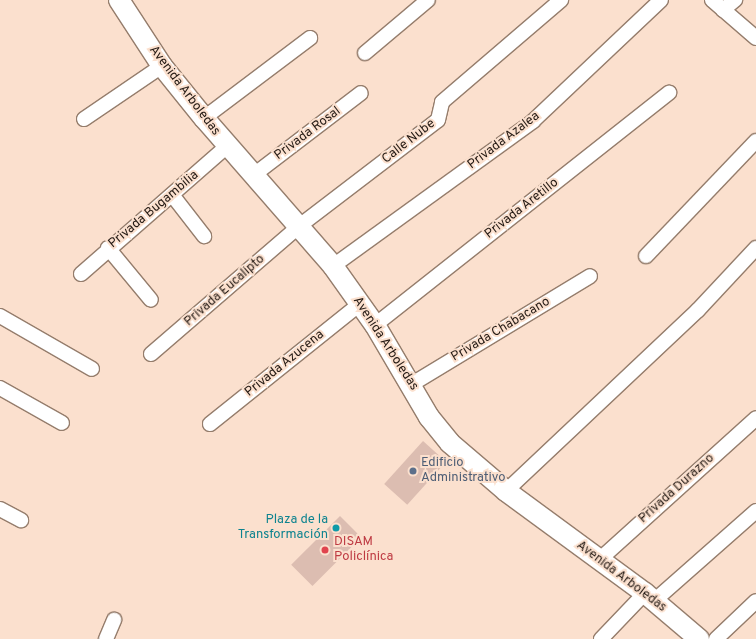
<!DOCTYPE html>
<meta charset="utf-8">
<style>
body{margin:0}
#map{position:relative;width:756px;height:639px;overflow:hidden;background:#fbe0ce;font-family:Overpass,sans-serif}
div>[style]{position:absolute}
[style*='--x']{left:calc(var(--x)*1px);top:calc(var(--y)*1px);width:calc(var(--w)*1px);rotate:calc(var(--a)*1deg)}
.building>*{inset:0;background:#dcbdb1;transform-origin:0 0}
.roads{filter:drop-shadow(1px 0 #957d6c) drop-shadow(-1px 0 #957d6c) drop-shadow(0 1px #957d6c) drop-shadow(0 -1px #957d6c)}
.street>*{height:14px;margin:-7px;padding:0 7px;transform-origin:7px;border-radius:7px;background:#fff}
.secondary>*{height:20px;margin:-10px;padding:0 10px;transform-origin:10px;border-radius:10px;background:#fff}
.dots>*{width:11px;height:11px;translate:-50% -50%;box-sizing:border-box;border:2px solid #fbe0ce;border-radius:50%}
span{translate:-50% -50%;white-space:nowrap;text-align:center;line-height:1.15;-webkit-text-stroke:4px #fbe0ce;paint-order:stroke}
.street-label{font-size:13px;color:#241a14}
.service-label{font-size:13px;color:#4e5e75}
.left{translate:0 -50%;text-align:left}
.culture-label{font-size:13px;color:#0d838f}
.right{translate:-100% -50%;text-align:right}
.health-label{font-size:13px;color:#be3a42}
</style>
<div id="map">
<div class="building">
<i style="left:423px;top:441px;width:31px;height:58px;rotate:42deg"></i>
<i style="left:340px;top:516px;width:30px;height:69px;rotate:45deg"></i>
</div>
<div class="roads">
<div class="street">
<i style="--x:712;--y:0;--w:58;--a:40.8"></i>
<i style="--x:723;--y:10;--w:16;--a:-40"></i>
<i style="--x:365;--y:53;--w:82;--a:-40.1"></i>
<i style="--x:204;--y:118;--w:133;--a:-37"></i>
<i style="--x:84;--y:119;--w:94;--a:-34.2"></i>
<i style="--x:255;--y:174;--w:133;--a:-37.4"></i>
<i style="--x:173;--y:196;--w:51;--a:52.2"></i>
<i style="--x:108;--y:248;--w:67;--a:50.4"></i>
<i style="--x:646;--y:256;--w:159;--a:-46.3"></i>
<i style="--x:333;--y:266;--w:247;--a:-35.9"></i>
<i style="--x:533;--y:121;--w:176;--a:-43.4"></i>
<i style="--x:81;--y:274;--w:194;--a:-41.2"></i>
<i style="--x:0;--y:316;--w:106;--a:29.9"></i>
<i style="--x:375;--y:325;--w:375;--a:-38.3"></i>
<i style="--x:151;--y:354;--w:194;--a:-40.8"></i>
<i style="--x:298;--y:227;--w:176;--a:-37.4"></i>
<i style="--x:438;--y:120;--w:18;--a:-77"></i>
<i style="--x:442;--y:102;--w:157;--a:-40.6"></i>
<i style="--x:412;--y:384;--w:208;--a:-31.2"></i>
<i style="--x:0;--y:388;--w:71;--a:29.4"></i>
<i style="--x:210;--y:424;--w:192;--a:-38.7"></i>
<i style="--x:506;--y:491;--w:264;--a:-43.3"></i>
<i style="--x:698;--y:310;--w:85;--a:-46.9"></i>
<i style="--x:0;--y:509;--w:24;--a:28"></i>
<i style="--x:598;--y:561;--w:213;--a:-42.1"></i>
<i style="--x:654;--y:601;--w:136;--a:-41.4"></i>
<i style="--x:106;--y:639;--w:21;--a:-67"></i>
<i style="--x:601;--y:639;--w:64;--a:-46.3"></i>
<i style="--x:716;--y:639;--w:55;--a:-43.5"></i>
</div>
<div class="secondary">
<i style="--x:119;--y:0;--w:79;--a:56.9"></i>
<i style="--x:162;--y:66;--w:67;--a:51.1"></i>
<i style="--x:204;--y:118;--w:196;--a:48.9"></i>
<i style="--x:333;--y:266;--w:72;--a:54.6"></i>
<i style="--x:375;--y:325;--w:107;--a:59.6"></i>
<i style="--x:429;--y:417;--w:33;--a:51"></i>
<i style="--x:450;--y:443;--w:74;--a:40.6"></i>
<i style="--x:506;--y:491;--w:172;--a:36.3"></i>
<i style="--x:645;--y:593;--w:71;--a:40.4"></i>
</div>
</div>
<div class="dots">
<i style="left:413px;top:471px;background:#5c6f8a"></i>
<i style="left:336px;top:528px;background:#0f9aa8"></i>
<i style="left:325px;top:550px;background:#e0444e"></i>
</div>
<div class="street-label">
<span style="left:184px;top:91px;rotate:53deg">Avenida Arboledas</span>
<span style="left:308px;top:134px;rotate:-37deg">Privada Rosal</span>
<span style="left:504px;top:141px;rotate:-37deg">Privada Azalea</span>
<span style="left:409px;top:142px;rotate:-38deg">Calle Nube</span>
<span style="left:522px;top:209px;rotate:-38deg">Privada Aretillo</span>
<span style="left:154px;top:210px;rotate:-40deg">Privada Bugambilia</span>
<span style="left:225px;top:291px;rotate:-41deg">Privada Eucalipto</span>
<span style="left:501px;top:330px;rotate:-31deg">Privada Chabacano</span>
<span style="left:385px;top:344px;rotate:57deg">Avenida Arboledas</span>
<span style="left:285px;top:364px;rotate:-39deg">Privada Azucena</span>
<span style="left:677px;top:489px;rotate:-42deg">Privada Durazno</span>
<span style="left:621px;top:577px;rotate:37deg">Avenida Arboledas</span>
</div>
<div class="service-label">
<span class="left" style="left:421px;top:471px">Edificio<br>Administrativo</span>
</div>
<div class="culture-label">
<span class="right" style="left:328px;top:528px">Plaza de la<br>Transformación</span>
</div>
<div class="health-label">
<span class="left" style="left:334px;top:550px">DISAM<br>Policlínica</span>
</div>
</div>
